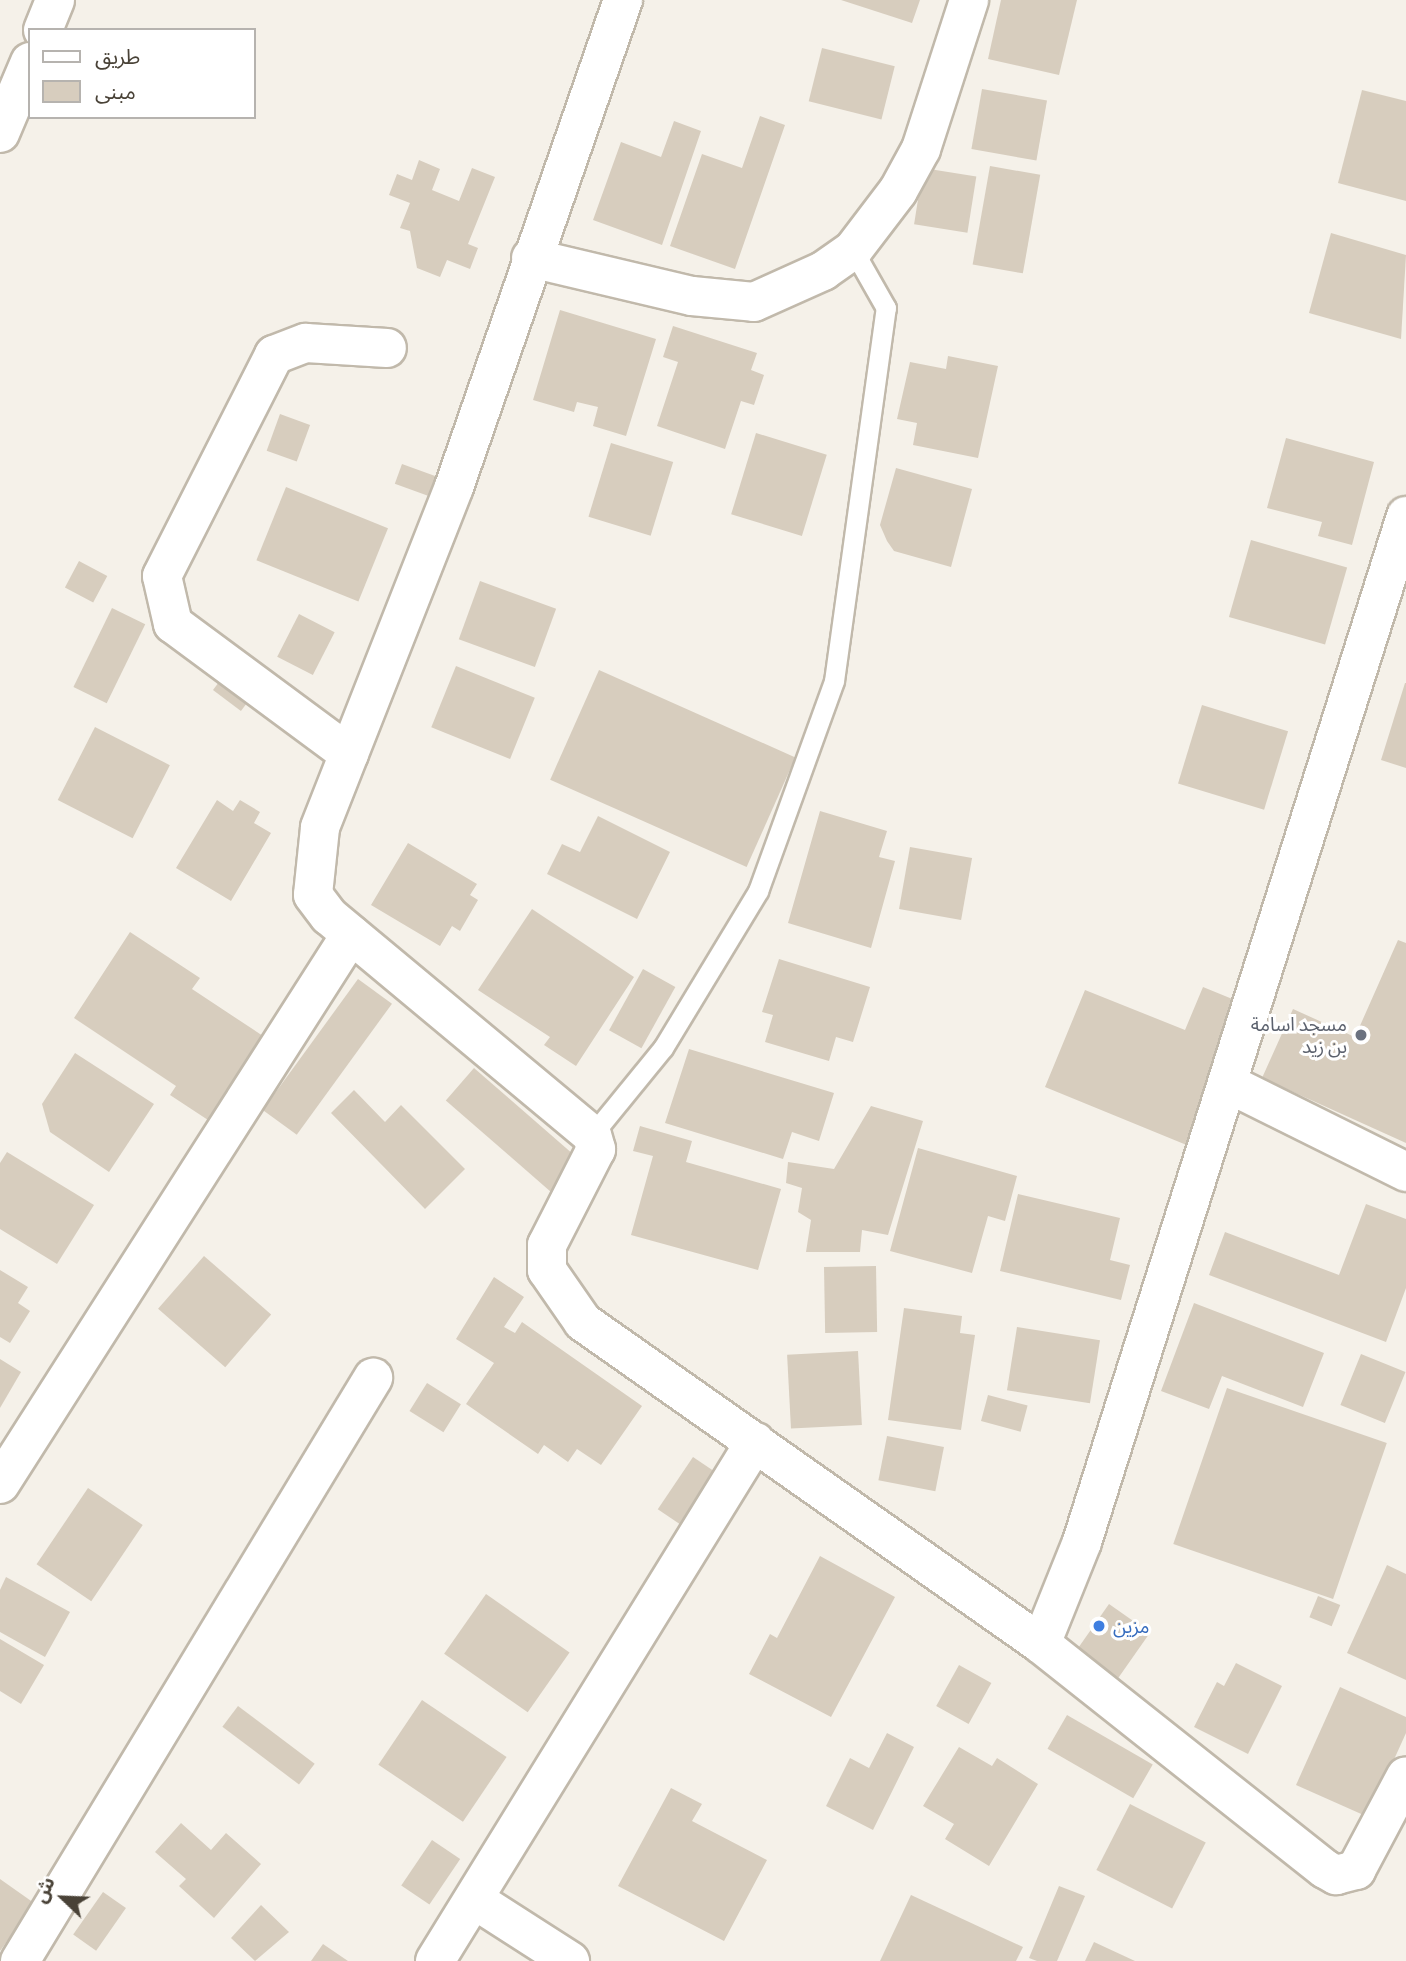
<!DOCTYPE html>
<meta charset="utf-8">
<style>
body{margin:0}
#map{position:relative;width:1406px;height:1961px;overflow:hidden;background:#f5f1e9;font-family:Barlow,"Noto Sans Arabic",sans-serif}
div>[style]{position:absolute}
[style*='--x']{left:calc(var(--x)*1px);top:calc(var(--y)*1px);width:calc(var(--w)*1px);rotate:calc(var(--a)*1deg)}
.building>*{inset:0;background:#d7cdbe;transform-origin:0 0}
.roads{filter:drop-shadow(2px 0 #c1b9ab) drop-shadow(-2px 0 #c1b9ab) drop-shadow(0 2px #c1b9ab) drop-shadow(0 -2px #c1b9ab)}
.lane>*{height:19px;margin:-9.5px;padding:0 9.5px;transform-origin:9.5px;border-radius:9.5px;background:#fff}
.street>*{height:38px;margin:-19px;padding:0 19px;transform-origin:19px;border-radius:19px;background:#fff}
.dots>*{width:19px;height:19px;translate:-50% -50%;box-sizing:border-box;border:4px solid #fff;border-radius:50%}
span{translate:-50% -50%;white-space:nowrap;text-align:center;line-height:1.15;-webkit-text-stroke:6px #fff;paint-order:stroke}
.worship-label{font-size:19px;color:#5b616d}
.right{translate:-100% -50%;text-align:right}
.shop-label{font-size:19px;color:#366cbe}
.left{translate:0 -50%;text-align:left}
.legend{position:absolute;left:28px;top:28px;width:228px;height:91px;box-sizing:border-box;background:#fff;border:2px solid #b6b3af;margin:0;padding:9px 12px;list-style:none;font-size:21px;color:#494237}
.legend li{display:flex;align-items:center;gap:14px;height:35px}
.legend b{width:35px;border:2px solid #b6b3af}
.north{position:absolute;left:28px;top:1863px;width:70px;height:70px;-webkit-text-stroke:5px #fff;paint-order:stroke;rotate:293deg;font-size:19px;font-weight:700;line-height:28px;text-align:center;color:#494237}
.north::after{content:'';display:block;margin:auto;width:24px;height:32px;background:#494237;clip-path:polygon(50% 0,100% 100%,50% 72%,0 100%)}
</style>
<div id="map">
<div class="building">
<i style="clip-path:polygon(841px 0,920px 0,912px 23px)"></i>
<i style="clip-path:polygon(1001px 0,1077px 0,1059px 75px,988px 59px)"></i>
<i style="left:822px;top:48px;width:75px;height:55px;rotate:14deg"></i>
<i style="left:982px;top:89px;width:66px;height:61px;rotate:10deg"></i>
<i style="clip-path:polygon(1362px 90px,1406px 101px,1406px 201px,1338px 183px)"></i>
<i style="clip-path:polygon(760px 116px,785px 125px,735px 269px,670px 246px,702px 154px,742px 168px)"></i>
<i style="clip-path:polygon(674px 121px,701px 131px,662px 245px,593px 220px,621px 142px,661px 157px)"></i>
<i style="clip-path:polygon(419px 160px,440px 169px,432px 190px,459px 201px,472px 168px,495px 177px,468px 244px,478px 248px,470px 269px,447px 260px,440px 277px,417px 268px,410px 231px,400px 228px,410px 203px,389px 195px,397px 174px,412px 180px)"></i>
<i style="left:990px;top:166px;width:51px;height:100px;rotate:10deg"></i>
<i style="left:923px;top:168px;width:54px;height:57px;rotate:9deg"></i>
<i style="clip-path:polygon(1331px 233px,1406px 255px,1401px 339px,1309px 313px)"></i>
<i style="clip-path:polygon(560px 310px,656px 339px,626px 436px,593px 426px,598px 407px,577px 402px,574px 412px,533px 400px)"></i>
<i style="clip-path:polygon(673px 326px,757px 353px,751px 370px,764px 375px,754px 405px,741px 401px,725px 449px,657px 426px,678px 362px,663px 357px)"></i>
<i style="clip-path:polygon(948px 356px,998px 366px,978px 458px,913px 445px,917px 423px,897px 419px,910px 362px,946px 369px)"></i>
<i style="left:280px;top:414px;width:32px;height:39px;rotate:20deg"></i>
<i style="left:756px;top:433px;width:74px;height:85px;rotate:17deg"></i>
<i style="clip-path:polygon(1286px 438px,1374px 462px,1352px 545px,1318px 536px,1322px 522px,1267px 508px)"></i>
<i style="left:611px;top:443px;width:65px;height:77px;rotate:17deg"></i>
<i style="left:402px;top:464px;width:44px;height:21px;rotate:20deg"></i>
<i style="clip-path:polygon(896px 468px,972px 489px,951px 567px,894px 551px,887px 541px,880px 525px)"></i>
<i style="left:286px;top:487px;width:110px;height:79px;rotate:22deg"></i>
<i style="left:1251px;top:540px;width:100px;height:80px;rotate:16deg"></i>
<i style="left:79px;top:561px;width:32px;height:30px;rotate:28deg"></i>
<i style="left:480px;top:581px;width:81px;height:62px;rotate:20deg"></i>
<i style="left:112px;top:608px;width:37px;height:88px;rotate:26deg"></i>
<i style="left:299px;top:614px;width:40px;height:48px;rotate:27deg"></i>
<i style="left:456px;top:666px;width:85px;height:66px;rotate:22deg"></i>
<i style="left:599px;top:670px;width:215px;height:120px;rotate:24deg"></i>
<i style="left:222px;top:678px;width:35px;height:15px;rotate:37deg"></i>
<i style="clip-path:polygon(1405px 683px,1406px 683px,1406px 768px,1381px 760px)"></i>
<i style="left:1202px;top:705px;width:90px;height:82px;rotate:17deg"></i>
<i style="left:95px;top:727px;width:84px;height:82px;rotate:27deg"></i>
<i style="clip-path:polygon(217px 800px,233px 811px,240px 800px,260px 812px,254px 823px,271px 833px,231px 901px,176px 868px)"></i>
<i style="clip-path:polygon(820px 811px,887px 831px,879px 857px,895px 861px,871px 948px,788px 923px)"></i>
<i style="clip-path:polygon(598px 816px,670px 852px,637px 919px,547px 874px,562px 844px,580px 852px)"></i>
<i style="clip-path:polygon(408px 843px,477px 884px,470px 895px,478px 900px,460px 931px,452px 926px,440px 946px,371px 905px)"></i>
<i style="left:910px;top:847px;width:63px;height:63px;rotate:10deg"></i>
<i style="clip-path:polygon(532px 909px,634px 977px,576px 1066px,544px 1045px,550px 1037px,478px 990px)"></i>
<i style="clip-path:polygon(130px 932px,200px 978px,192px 989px,263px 1036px,208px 1120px,170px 1095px,176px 1086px,74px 1018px)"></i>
<i style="clip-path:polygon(1398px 940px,1406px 943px,1406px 1143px,1262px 1078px,1293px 1009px,1355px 1037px)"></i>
<i style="clip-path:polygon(779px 959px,870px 987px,853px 1042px,836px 1037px,829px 1061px,765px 1042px,773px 1015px,762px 1012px)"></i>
<i style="left:643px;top:969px;width:37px;height:70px;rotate:29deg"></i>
<i style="left:358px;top:979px;width:42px;height:162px;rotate:36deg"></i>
<i style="clip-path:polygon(1203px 987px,1247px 1005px,1189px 1146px,1045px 1087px,1085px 990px,1185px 1030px)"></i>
<i style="clip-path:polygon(689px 1049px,834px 1093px,819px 1141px,792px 1132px,783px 1159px,665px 1123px)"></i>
<i style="clip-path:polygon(75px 1053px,154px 1104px,109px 1172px,50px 1132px,42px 1104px)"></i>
<i style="left:474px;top:1068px;width:139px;height:43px;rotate:41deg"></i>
<i style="clip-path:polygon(354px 1090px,385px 1122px,401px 1105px,465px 1169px,425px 1209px,331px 1113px)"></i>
<i style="clip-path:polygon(871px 1106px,923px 1121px,888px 1235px,862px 1230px,860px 1252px,806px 1252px,811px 1220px,798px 1212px,802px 1188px,786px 1183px,788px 1162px,834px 1169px)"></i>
<i style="clip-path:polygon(640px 1126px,692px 1141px,686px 1162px,781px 1189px,758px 1270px,631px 1235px,653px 1156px,633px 1151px)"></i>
<i style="clip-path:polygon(918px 1148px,1017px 1176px,1005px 1221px,988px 1216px,972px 1273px,890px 1251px)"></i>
<i style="clip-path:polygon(7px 1152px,94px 1205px,57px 1264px,0 1229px,0 1163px)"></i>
<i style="clip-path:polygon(1018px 1194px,1120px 1218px,1110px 1260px,1130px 1265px,1121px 1300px,1000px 1271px)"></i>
<i style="clip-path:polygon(1366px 1204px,1406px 1219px,1406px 1288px,1386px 1342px,1209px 1275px,1225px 1232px,1339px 1275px)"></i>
<i style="left:204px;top:1256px;width:89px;height:70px;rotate:41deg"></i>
<i style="left:876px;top:1266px;width:66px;height:52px;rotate:89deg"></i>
<i style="clip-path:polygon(0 1270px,28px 1287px,18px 1303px,30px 1311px,10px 1343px,0 1337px)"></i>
<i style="clip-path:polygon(494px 1277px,524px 1297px,504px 1327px,515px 1333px,522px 1322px,642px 1406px,601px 1465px,577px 1449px,568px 1462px,544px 1445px,538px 1454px,466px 1404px,494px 1363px,456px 1339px)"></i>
<i style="clip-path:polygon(1194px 1303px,1324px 1353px,1303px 1407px,1222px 1376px,1209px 1409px,1161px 1391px)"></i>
<i style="clip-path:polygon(904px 1308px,962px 1316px,960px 1333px,975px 1335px,961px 1430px,888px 1420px)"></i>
<i style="left:1017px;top:1327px;width:84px;height:64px;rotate:9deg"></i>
<i style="left:858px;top:1351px;width:74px;height:71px;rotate:87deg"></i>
<i style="left:1361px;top:1354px;width:48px;height:55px;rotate:22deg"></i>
<i style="clip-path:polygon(0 1359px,21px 1372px,0 1408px)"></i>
<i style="left:427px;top:1383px;width:40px;height:33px;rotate:32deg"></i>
<i style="left:1227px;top:1388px;width:169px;height:165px;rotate:19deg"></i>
<i style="left:988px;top:1395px;width:41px;height:27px;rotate:15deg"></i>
<i style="left:887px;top:1436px;width:58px;height:45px;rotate:11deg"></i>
<i style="left:693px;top:1457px;width:30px;height:63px;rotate:34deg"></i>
<i style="left:88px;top:1488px;width:66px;height:92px;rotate:34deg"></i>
<i style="clip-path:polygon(820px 1556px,895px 1597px,831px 1717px,749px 1674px,770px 1634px,777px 1638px)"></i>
<i style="clip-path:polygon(1387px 1565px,1406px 1574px,1406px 1680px,1347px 1653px)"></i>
<i style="clip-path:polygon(6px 1577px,70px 1612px,45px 1657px,0 1632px,0 1590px)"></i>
<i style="left:486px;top:1594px;width:102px;height:73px;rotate:35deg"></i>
<i style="left:1318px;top:1596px;width:24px;height:23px;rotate:22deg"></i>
<i style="left:1109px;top:1604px;width:50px;height:59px;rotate:35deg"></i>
<i style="clip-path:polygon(0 1639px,44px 1665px,21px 1704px,0 1691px)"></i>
<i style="clip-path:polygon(1236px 1663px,1282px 1686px,1248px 1754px,1194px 1727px,1217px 1682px,1224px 1686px)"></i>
<i style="left:959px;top:1665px;width:37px;height:47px;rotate:29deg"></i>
<i style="clip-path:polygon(1340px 1687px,1406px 1717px,1406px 1733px,1368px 1817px,1296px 1785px)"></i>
<i style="left:422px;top:1700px;width:102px;height:78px;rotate:34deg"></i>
<i style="left:238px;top:1706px;width:96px;height:26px;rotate:37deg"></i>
<i style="left:1067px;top:1715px;width:99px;height:39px;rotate:30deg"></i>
<i style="clip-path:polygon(887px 1733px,914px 1747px,873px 1830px,826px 1806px,850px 1758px,869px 1768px)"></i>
<i style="clip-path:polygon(959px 1747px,992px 1766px,997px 1758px,1038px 1784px,989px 1866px,945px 1839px,954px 1824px,923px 1806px)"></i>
<i style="clip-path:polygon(671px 1788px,702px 1804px,692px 1821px,767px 1860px,724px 1941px,618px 1886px)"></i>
<i style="left:1130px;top:1804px;width:85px;height:74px;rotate:27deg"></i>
<i style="clip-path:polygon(181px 1823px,211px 1850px,226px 1833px,261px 1864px,214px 1918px,179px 1886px,186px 1879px,155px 1852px)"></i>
<i style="left:432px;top:1840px;width:34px;height:55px;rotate:34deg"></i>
<i style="clip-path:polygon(0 1879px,34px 1903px,0 1951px)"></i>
<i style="clip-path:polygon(1059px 1886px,1085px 1896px,1057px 1961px,1037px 1961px,1029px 1958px)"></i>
<i style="left:103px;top:1892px;width:28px;height:52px;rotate:35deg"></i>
<i style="clip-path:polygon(911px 1895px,1023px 1947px,1016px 1961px,880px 1961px)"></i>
<i style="clip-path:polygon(261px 1905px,289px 1932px,255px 1961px,231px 1938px)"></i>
<i style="clip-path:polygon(1094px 1942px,1135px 1961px,1085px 1961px)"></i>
<i style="clip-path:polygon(323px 1944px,348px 1961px,311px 1961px)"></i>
</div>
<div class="roads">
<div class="lane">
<i style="--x:592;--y:1135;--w:112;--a:-50.8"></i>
<i style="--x:663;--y:1048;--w:184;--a:-58.8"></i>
<i style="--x:758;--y:891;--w:223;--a:-70.1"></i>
<i style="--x:834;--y:681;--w:377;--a:-82.1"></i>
<i style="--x:886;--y:308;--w:67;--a:-119.6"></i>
</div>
<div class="street">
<i style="--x:623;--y:0;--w:515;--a:109.14"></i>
<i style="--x:454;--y:487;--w:366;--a:111.5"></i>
<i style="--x:320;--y:828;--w:67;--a:96"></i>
<i style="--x:313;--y:895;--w:26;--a:53"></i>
<i style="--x:329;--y:916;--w:342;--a:39.8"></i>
<i style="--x:592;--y:1135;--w:15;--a:74"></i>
<i style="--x:596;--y:1149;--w:108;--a:117"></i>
<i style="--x:547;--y:1245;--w:25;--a:90"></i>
<i style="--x:547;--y:1270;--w:63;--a:55.3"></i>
<i style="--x:583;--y:1322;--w:560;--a:35.11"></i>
<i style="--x:1041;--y:1644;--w:362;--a:38.4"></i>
<i style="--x:1325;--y:1869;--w:13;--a:29"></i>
<i style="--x:1336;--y:1875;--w:21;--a:-14"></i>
<i style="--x:1356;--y:1870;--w:106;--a:-62"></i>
<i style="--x:43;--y:30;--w:32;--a:-68"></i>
<i style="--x:0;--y:133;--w:77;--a:-67.1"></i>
<i style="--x:531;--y:258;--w:165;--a:13.3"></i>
<i style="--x:692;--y:296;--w:62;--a:5.5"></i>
<i style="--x:754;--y:302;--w:76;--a:-24.2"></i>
<i style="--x:823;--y:271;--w:37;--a:-35"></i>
<i style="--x:853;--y:250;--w:74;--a:-52.7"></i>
<i style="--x:898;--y:191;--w:48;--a:-61.3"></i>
<i style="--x:921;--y:149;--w:157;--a:-72.1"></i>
<i style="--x:349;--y:754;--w:219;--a:-143.5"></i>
<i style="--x:173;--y:624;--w:49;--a:-102.9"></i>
<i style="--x:162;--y:576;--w:248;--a:-63.1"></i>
<i style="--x:274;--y:355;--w:34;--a:-21"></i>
<i style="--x:306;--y:343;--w:81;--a:3.5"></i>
<i style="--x:1229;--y:1084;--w:198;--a:26.4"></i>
<i style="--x:0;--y:1484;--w:652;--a:-57.45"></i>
<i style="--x:1041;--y:1644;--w:110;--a:-68.1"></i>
<i style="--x:1082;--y:1542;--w:1076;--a:-72.47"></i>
<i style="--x:475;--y:1900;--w:113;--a:32.7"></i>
<i style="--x:20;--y:1961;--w:682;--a:-58.81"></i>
<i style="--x:435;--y:1961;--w:610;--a:-58.34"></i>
</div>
</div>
<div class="dots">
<i style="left:1361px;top:1035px;background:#6b7280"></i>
<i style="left:1099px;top:1626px;background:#3f7fe0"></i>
</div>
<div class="worship-label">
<span class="right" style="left:1347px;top:1035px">مسجد اسامة<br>بن زيد</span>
</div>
<div class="shop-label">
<span class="left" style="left:1113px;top:1626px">مزين</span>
</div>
<ul class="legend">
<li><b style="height:9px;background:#fff"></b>طريق</li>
<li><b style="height:19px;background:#d7cdbe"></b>مبنى</li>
</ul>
<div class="north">ش</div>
</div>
